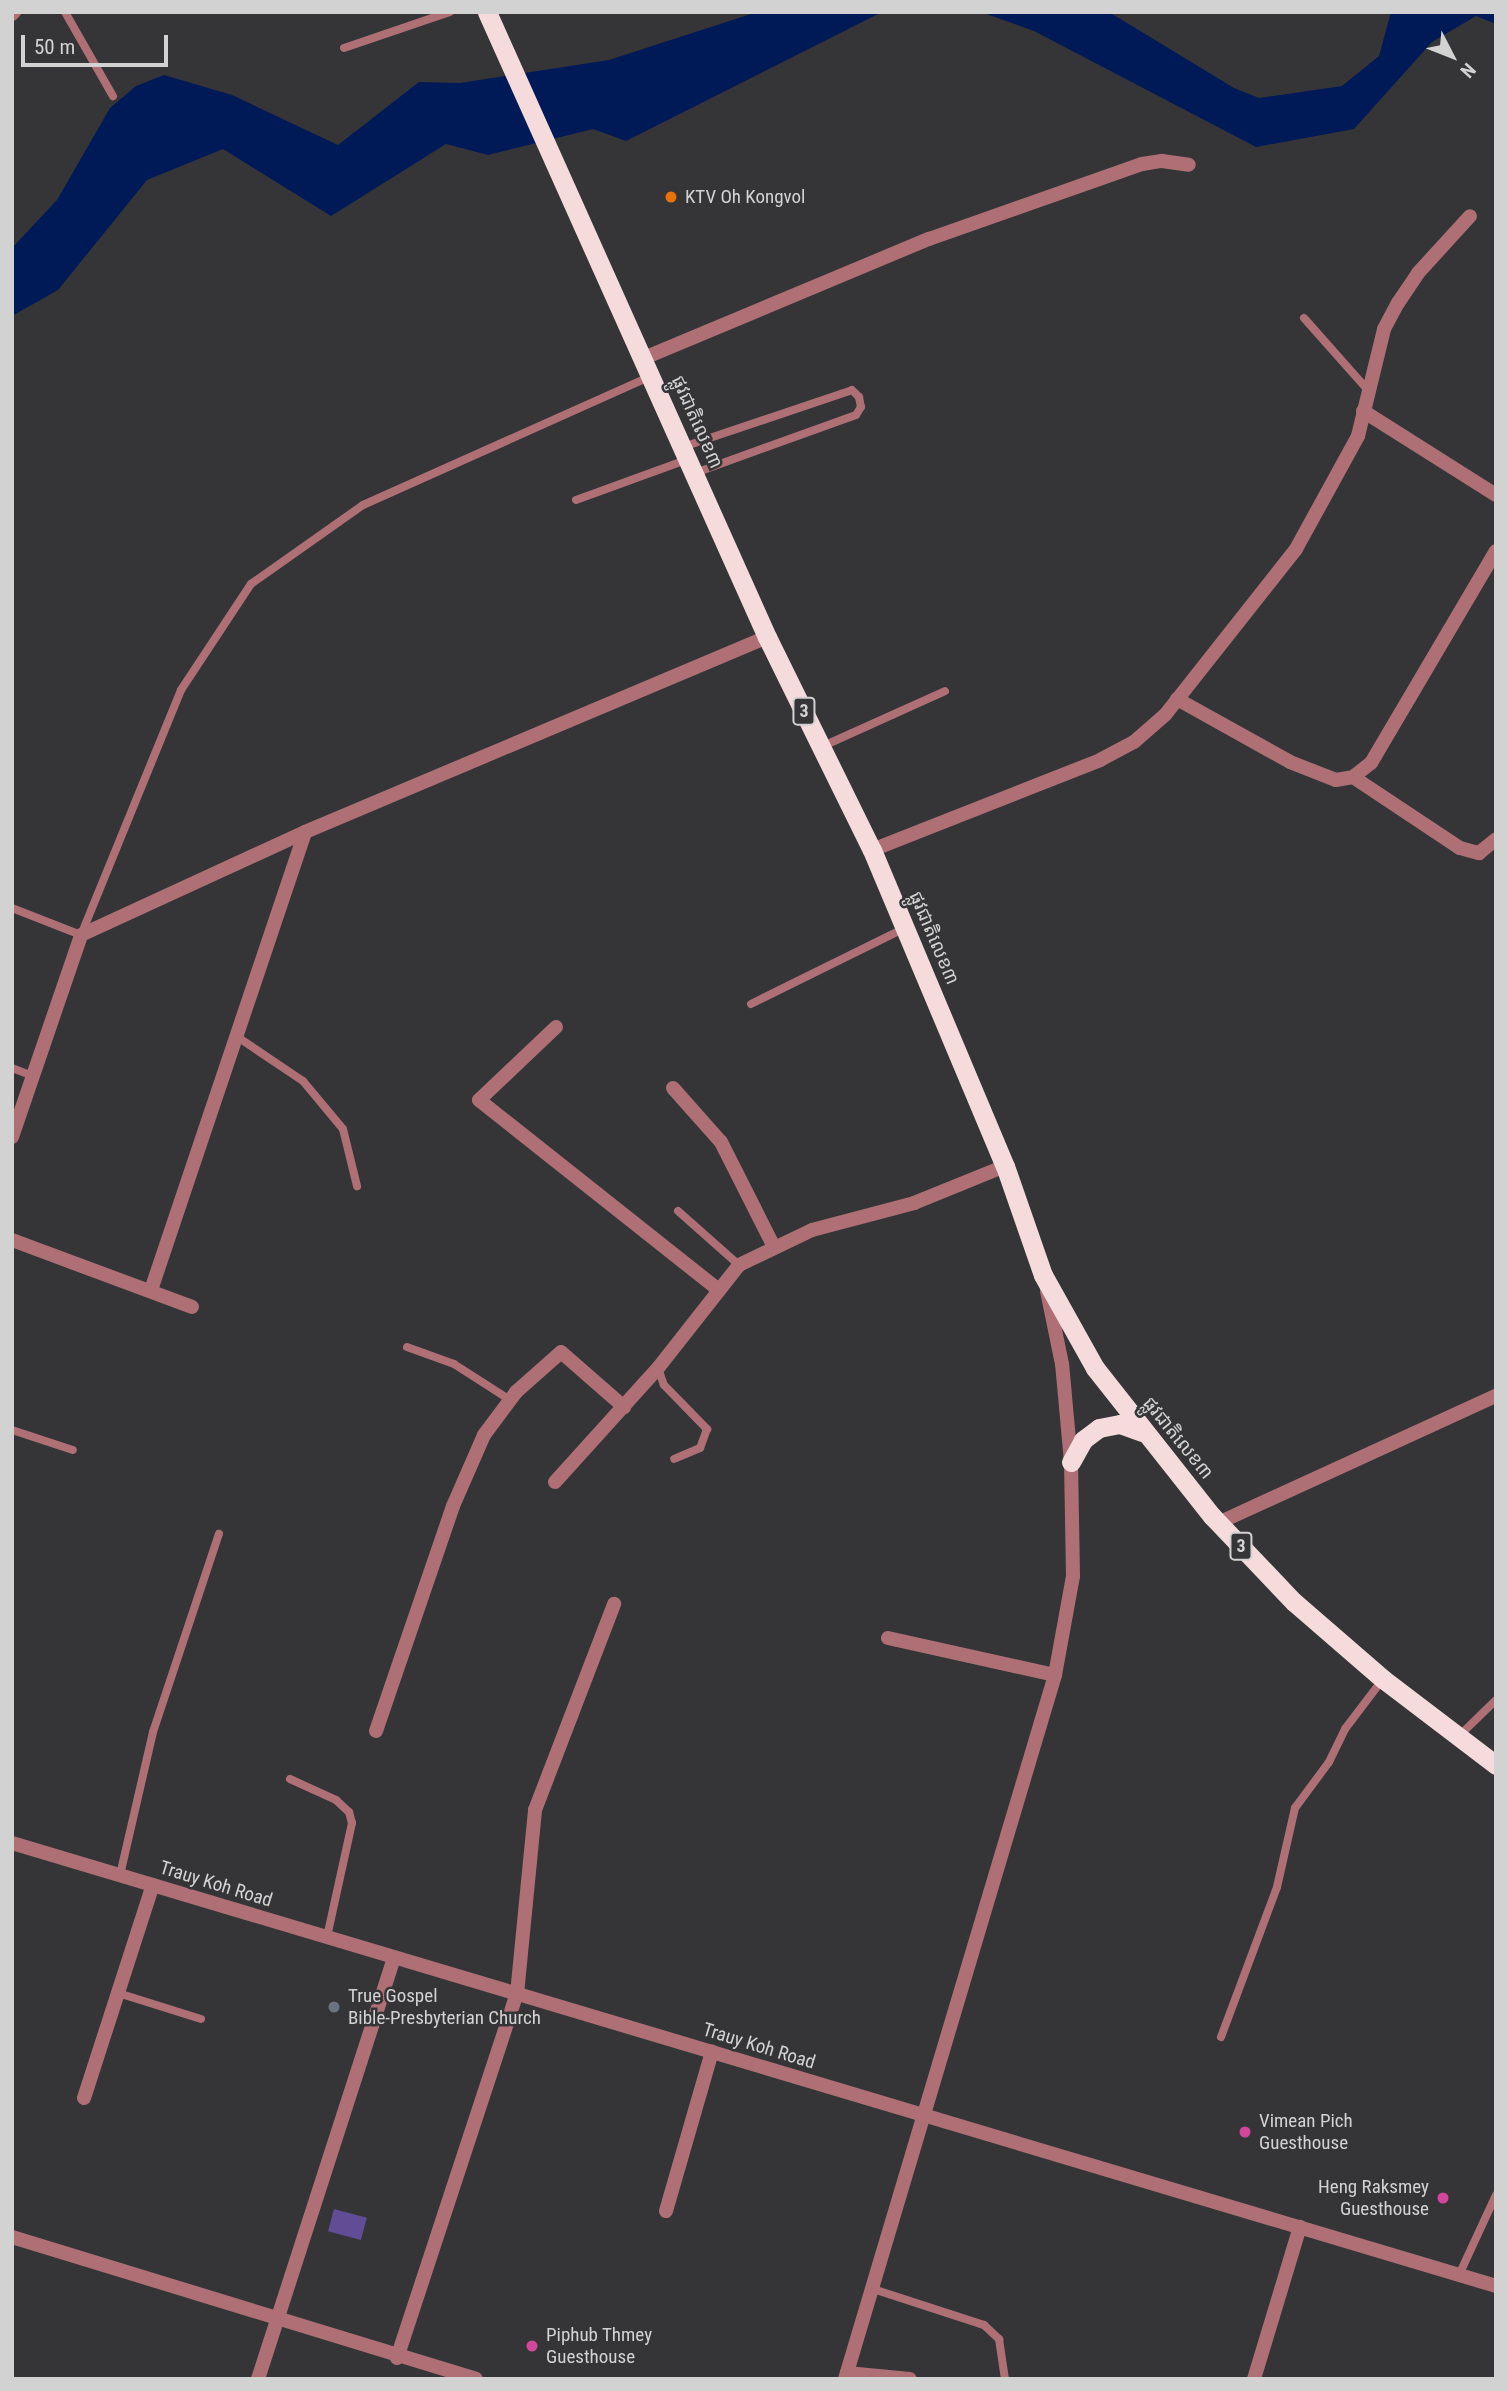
<!DOCTYPE html>
<meta charset="utf-8">
<style>
body{margin:0}
#map{position:relative;width:1508px;height:2391px;overflow:hidden;background:#353537;font-family:"Roboto Condensed","Noto Sans Khmer",sans-serif}
div>[style]{position:absolute}
[style*='--x']{left:calc(var(--x)*1px);top:calc(var(--y)*1px);width:calc(var(--w)*1px);rotate:calc(var(--a)*1deg)}
.water>*{inset:0;background:#001a57}
.building>*{inset:0;background:#604d96;transform-origin:0 0}
.service>*{height:8px;margin:-4px;padding:0 4px;transform-origin:4px;border-radius:4px;background:#ae7075}
.minor>*{height:14px;margin:-7px;padding:0 7px;transform-origin:7px;border-radius:7px;background:#ae7075}
.tertiary>*{height:14px;margin:-7px;padding:0 7px;transform-origin:7px;border-radius:7px;background:#ae7075}
.trunk>*{height:19px;margin:-9.5px;padding:0 9.5px;transform-origin:9.5px;border-radius:9.5px;background:#f5dbdc}
.dots>*{width:19px;height:19px;translate:-50% -50%;box-sizing:border-box;border:4px solid #353537;border-radius:50%}
span{translate:-50% -50%;white-space:nowrap;text-align:center;line-height:1.15;-webkit-text-stroke:5px #353537;paint-order:stroke}
.shield-label span{padding:2px 5px;background:#353537;border:2px solid;border-radius:5px;-webkit-text-stroke-width:0}
.shield-label{font-size:18px;color:#d2d2d3;font-weight:700}
.poi-label{font-size:19px;color:#d2d2d3}
.left{translate:0 -50%;text-align:left}
.right{translate:-100% -50%;text-align:right}
.street-label{font-size:19px;color:#d2d2d3}
.frame{position:absolute;inset:0;border:14px solid #d2d2d3;pointer-events:none}
.north{position:absolute;left:1417px;top:21px;width:70px;height:70px;-webkit-text-stroke:5px #353537;paint-order:stroke;rotate:132deg;font-size:19px;font-weight:700;line-height:28px;text-align:center;color:#d2d2d3}
.north::after{content:'';display:block;margin:auto;width:24px;height:32px;background:#d2d2d3;clip-path:polygon(50% 0,100% 100%,50% 72%,0 100%)}
.scale{position:absolute;left:21px;top:35px;width:147px;height:32px;box-sizing:border-box;border:4px solid #d2d2d3;border-top:0;padding-left:9px;font-size:21px;line-height:24px;white-space:nowrap;color:#d2d2d3;-webkit-text-stroke:5px #353537;paint-order:stroke}
</style>
<div id="map">
<div class="water">
<i style="clip-path:polygon(757px 12px,882px 12px,626px 141px,593px 129px,488px 155px,446px 144px,331px 216px,223px 149px,147px 180px,58px 290px,12px 316px,12px 248px,57px 200px,110px 108px,136px 86px,164px 75px,232px 95px,338px 145px,419px 82px,460px 83px,609px 60px)"></i>
<i style="clip-path:polygon(981px 12px,1109px 12px,1234px 88px,1259px 98px,1342px 86px,1379px 56px,1391px 12px,1496px 12px,1496px 24px,1476px 16px,1432px 42px,1354px 129px,1256px 147px,1034px 31px)"></i>
</div>
<div class="building">
<i style="left:334px;top:2209px;width:34px;height:23px;rotate:15deg"></i>
</div>
<div class="service">
<i style="--x:65;--y:12;--w:97;--a:60.3"></i>
<i style="--x:344;--y:48;--w:112;--a:-18.8"></i>
<i style="--x:1304;--y:318;--w:96;--a:48.4"></i>
<i style="--x:683;--y:447;--w:178;--a:-18.6"></i>
<i style="--x:852;--y:390;--w:10;--a:45"></i>
<i style="--x:859;--y:397;--w:10;--a:79"></i>
<i style="--x:861;--y:407;--w:9;--a:122"></i>
<i style="--x:856;--y:415;--w:171;--a:160.2"></i>
<i style="--x:576;--y:500;--w:117;--a:-20"></i>
<i style="--x:821;--y:747;--w:136;--a:-24.3"></i>
<i style="--x:12;--y:908;--w:74;--a:21.4"></i>
<i style="--x:81;--y:935;--w:265;--a:-67.8"></i>
<i style="--x:181;--y:690;--w:127;--a:-56.6"></i>
<i style="--x:251;--y:584;--w:137;--a:-35.2"></i>
<i style="--x:363;--y:505;--w:313;--a:-24.1"></i>
<i style="--x:751;--y:1004;--w:172;--a:-26.3"></i>
<i style="--x:239;--y:1038;--w:77;--a:33.9"></i>
<i style="--x:303;--y:1081;--w:62;--a:50.2"></i>
<i style="--x:343;--y:1129;--w:59;--a:76.2"></i>
<i style="--x:12;--y:1068;--w:22;--a:21"></i>
<i style="--x:678;--y:1211;--w:81;--a:41.5"></i>
<i style="--x:407;--y:1347;--w:50;--a:19.9"></i>
<i style="--x:454;--y:1364;--w:67;--a:32.7"></i>
<i style="--x:658;--y:1368;--w:18;--a:71"></i>
<i style="--x:664;--y:1385;--w:62;--a:45.7"></i>
<i style="--x:707;--y:1429;--w:20;--a:110"></i>
<i style="--x:700;--y:1448;--w:28;--a:157"></i>
<i style="--x:12;--y:1430;--w:64;--a:18.2"></i>
<i style="--x:1460;--y:1735;--w:50;--a:-44.2"></i>
<i style="--x:290;--y:1779;--w:51;--a:24.5"></i>
<i style="--x:336;--y:1800;--w:18;--a:43"></i>
<i style="--x:349;--y:1812;--w:11;--a:75"></i>
<i style="--x:352;--y:1823;--w:117;--a:102.4"></i>
<i style="--x:120;--y:1875;--w:147;--a:-77"></i>
<i style="--x:153;--y:1732;--w:209;--a:-71.6"></i>
<i style="--x:118;--y:1993;--w:87;--a:17.4"></i>
<i style="--x:1221;--y:2037;--w:160;--a:-69.5"></i>
<i style="--x:1277;--y:1887;--w:81;--a:-77.2"></i>
<i style="--x:1295;--y:1808;--w:57;--a:-53.5"></i>
<i style="--x:1329;--y:1762;--w:37;--a:-64"></i>
<i style="--x:1345;--y:1729;--w:63;--a:-52.8"></i>
<i style="--x:1459;--y:2275;--w:88;--a:-65.2"></i>
<i style="--x:873;--y:2289;--w:117;--a:18"></i>
<i style="--x:984;--y:2325;--w:21;--a:43"></i>
<i style="--x:999;--y:2339;--w:40;--a:81.5"></i>
</div>
<div class="minor">
<i style="--x:12;--y:14;--w:3;--a:-45"></i>
<i style="--x:644;--y:358;--w:309;--a:-22.7"></i>
<i style="--x:929;--y:239;--w:226;--a:-19.4"></i>
<i style="--x:1142;--y:164;--w:20;--a:-9"></i>
<i style="--x:1162;--y:161;--w:27;--a:8"></i>
<i style="--x:1363;--y:411;--w:157;--a:32.3"></i>
<i style="--x:1177;--y:699;--w:129;--a:29.1"></i>
<i style="--x:1290;--y:762;--w:49;--a:21.4"></i>
<i style="--x:1336;--y:780;--w:17;--a:-10"></i>
<i style="--x:1353;--y:777;--w:23;--a:-38"></i>
<i style="--x:1371;--y:763;--w:246;--a:-59.5"></i>
<i style="--x:1353;--y:777;--w:128;--a:33.6"></i>
<i style="--x:1460;--y:848;--w:20;--a:15"></i>
<i style="--x:1479;--y:853;--w:22;--a:-39"></i>
<i style="--x:872;--y:850;--w:245;--a:-21.5"></i>
<i style="--x:1100;--y:760;--w:38;--a:-28"></i>
<i style="--x:1134;--y:742;--w:41;--a:-41.1"></i>
<i style="--x:1165;--y:715;--w:211;--a:-51.7"></i>
<i style="--x:1296;--y:549;--w:129;--a:-61.2"></i>
<i style="--x:1358;--y:436;--w:110;--a:-76.3"></i>
<i style="--x:1384;--y:329;--w:30;--a:-62"></i>
<i style="--x:1398;--y:303;--w:36;--a:-56"></i>
<i style="--x:1418;--y:273;--w:77;--a:-47.6"></i>
<i style="--x:556;--y:1027;--w:106;--a:136.5"></i>
<i style="--x:479;--y:1100;--w:306;--a:38.4"></i>
<i style="--x:673;--y:1088;--w:72;--a:48.4"></i>
<i style="--x:721;--y:1142;--w:118;--a:63.2"></i>
<i style="--x:12;--y:1137;--w:213;--a:-71.1"></i>
<i style="--x:81;--y:935;--w:247;--a:-24.7"></i>
<i style="--x:305;--y:832;--w:501;--a:-22.88"></i>
<i style="--x:12;--y:1240;--w:192;--a:20.4"></i>
<i style="--x:151;--y:1290;--w:483;--a:-71.4"></i>
<i style="--x:555;--y:1482;--w:154;--a:-47.9"></i>
<i style="--x:658;--y:1368;--w:131;--a:-51.8"></i>
<i style="--x:739;--y:1265;--w:81;--a:-25.6"></i>
<i style="--x:812;--y:1230;--w:106;--a:-14.8"></i>
<i style="--x:914;--y:1203;--w:98;--a:-22.1"></i>
<i style="--x:1218;--y:1523;--w:306;--a:-24.6"></i>
<i style="--x:888;--y:1638;--w:171;--a:12.5"></i>
<i style="--x:376;--y:1731;--w:238;--a:-71.1"></i>
<i style="--x:453;--y:1506;--w:77;--a:-66.4"></i>
<i style="--x:484;--y:1435;--w:54;--a:-53.3"></i>
<i style="--x:516;--y:1392;--w:60;--a:-41.6"></i>
<i style="--x:561;--y:1352;--w:84;--a:41.1"></i>
<i style="--x:12;--y:1843;--w:1549;--a:16.62"></i>
<i style="--x:84;--y:2098;--w:224;--a:-72.1"></i>
<i style="--x:666;--y:2211;--w:166;--a:-73.9"></i>
<i style="--x:12;--y:2237;--w:485;--a:17"></i>
<i style="--x:397;--y:2358;--w:383;--a:-71.8"></i>
<i style="--x:517;--y:1994;--w:185;--a:-84.4"></i>
<i style="--x:535;--y:1810;--w:221;--a:-69"></i>
<i style="--x:847;--y:2373;--w:63;--a:5.4"></i>
<i style="--x:258;--y:2379;--w:443;--a:-72.1"></i>
<i style="--x:1254;--y:2379;--w:159;--a:-73.2"></i>
</div>
<div class="tertiary">
<i style="--x:845;--y:2379;--w:735;--a:-73.39"></i>
<i style="--x:1055;--y:1675;--w:101;--a:-79.7"></i>
<i style="--x:1073;--y:1576;--w:114;--a:-91"></i>
<i style="--x:1071;--y:1462;--w:98;--a:-95.2"></i>
<i style="--x:1062;--y:1364;--w:75;--a:-101.6"></i>
</div>
<div class="trunk">
<i style="--x:487;--y:12;--w:685;--a:65.87"></i>
<i style="--x:767;--y:637;--w:237;--a:63.8"></i>
<i style="--x:872;--y:850;--w:343;--a:67.2"></i>
<i style="--x:1005;--y:1166;--w:115;--a:70.8"></i>
<i style="--x:1043;--y:1275;--w:107;--a:60.8"></i>
<i style="--x:1095;--y:1368;--w:189;--a:51.7"></i>
<i style="--x:1212;--y:1516;--w:119;--a:46.4"></i>
<i style="--x:1294;--y:1602;--w:118;--a:40.9"></i>
<i style="--x:1383;--y:1679;--w:142;--a:37.3"></i>
<i style="--x:1071;--y:1462;--w:25;--a:-61"></i>
<i style="--x:1083;--y:1440;--w:20;--a:-37"></i>
<i style="--x:1099;--y:1428;--w:21;--a:-11"></i>
<i style="--x:1120;--y:1424;--w:23;--a:20"></i>
</div>
<div class="dots">
<i style="left:671px;top:197px;background:#e8710a"></i>
<i style="left:334px;top:2007px;background:#6b7280"></i>
<i style="left:1245px;top:2132px;background:#d1479c"></i>
<i style="left:1443px;top:2198px;background:#d1479c"></i>
<i style="left:532px;top:2346px;background:#d1479c"></i>
</div>
<div class="shield-label">
<span style="left:804px;top:711px">3</span>
<span style="left:1241px;top:1546px">3</span>
</div>
<div class="poi-label">
<span class="left" style="left:685px;top:197px">KTV Oh Kongvol</span>
<span class="left" style="left:348px;top:2007px">True Gospel<br>Bible-Presbyterian Church</span>
<span class="left" style="left:1259px;top:2132px">Vimean Pich<br>Guesthouse</span>
<span class="right" style="left:1429px;top:2198px">Heng Raksmey<br>Guesthouse</span>
<span class="left" style="left:546px;top:2346px">Piphub Thmey<br>Guesthouse</span>
</div>
<div class="street-label">
<span style="left:697px;top:422px;rotate:66deg">ផ្លូវជាតិលេខ៣</span>
<span style="left:934px;top:938px;rotate:67deg">ផ្លូវជាតិលេខ៣</span>
<span style="left:1178px;top:1438px;rotate:51deg">ផ្លូវជាតិលេខ៣</span>
<span style="left:216px;top:1884px;rotate:17deg">Trauy Koh Road</span>
<span style="left:759px;top:2046px;rotate:17deg">Trauy Koh Road</span>
</div>
<div class="frame"></div>
<div class="north">N</div>
<div class="scale">50 m</div>
</div>
